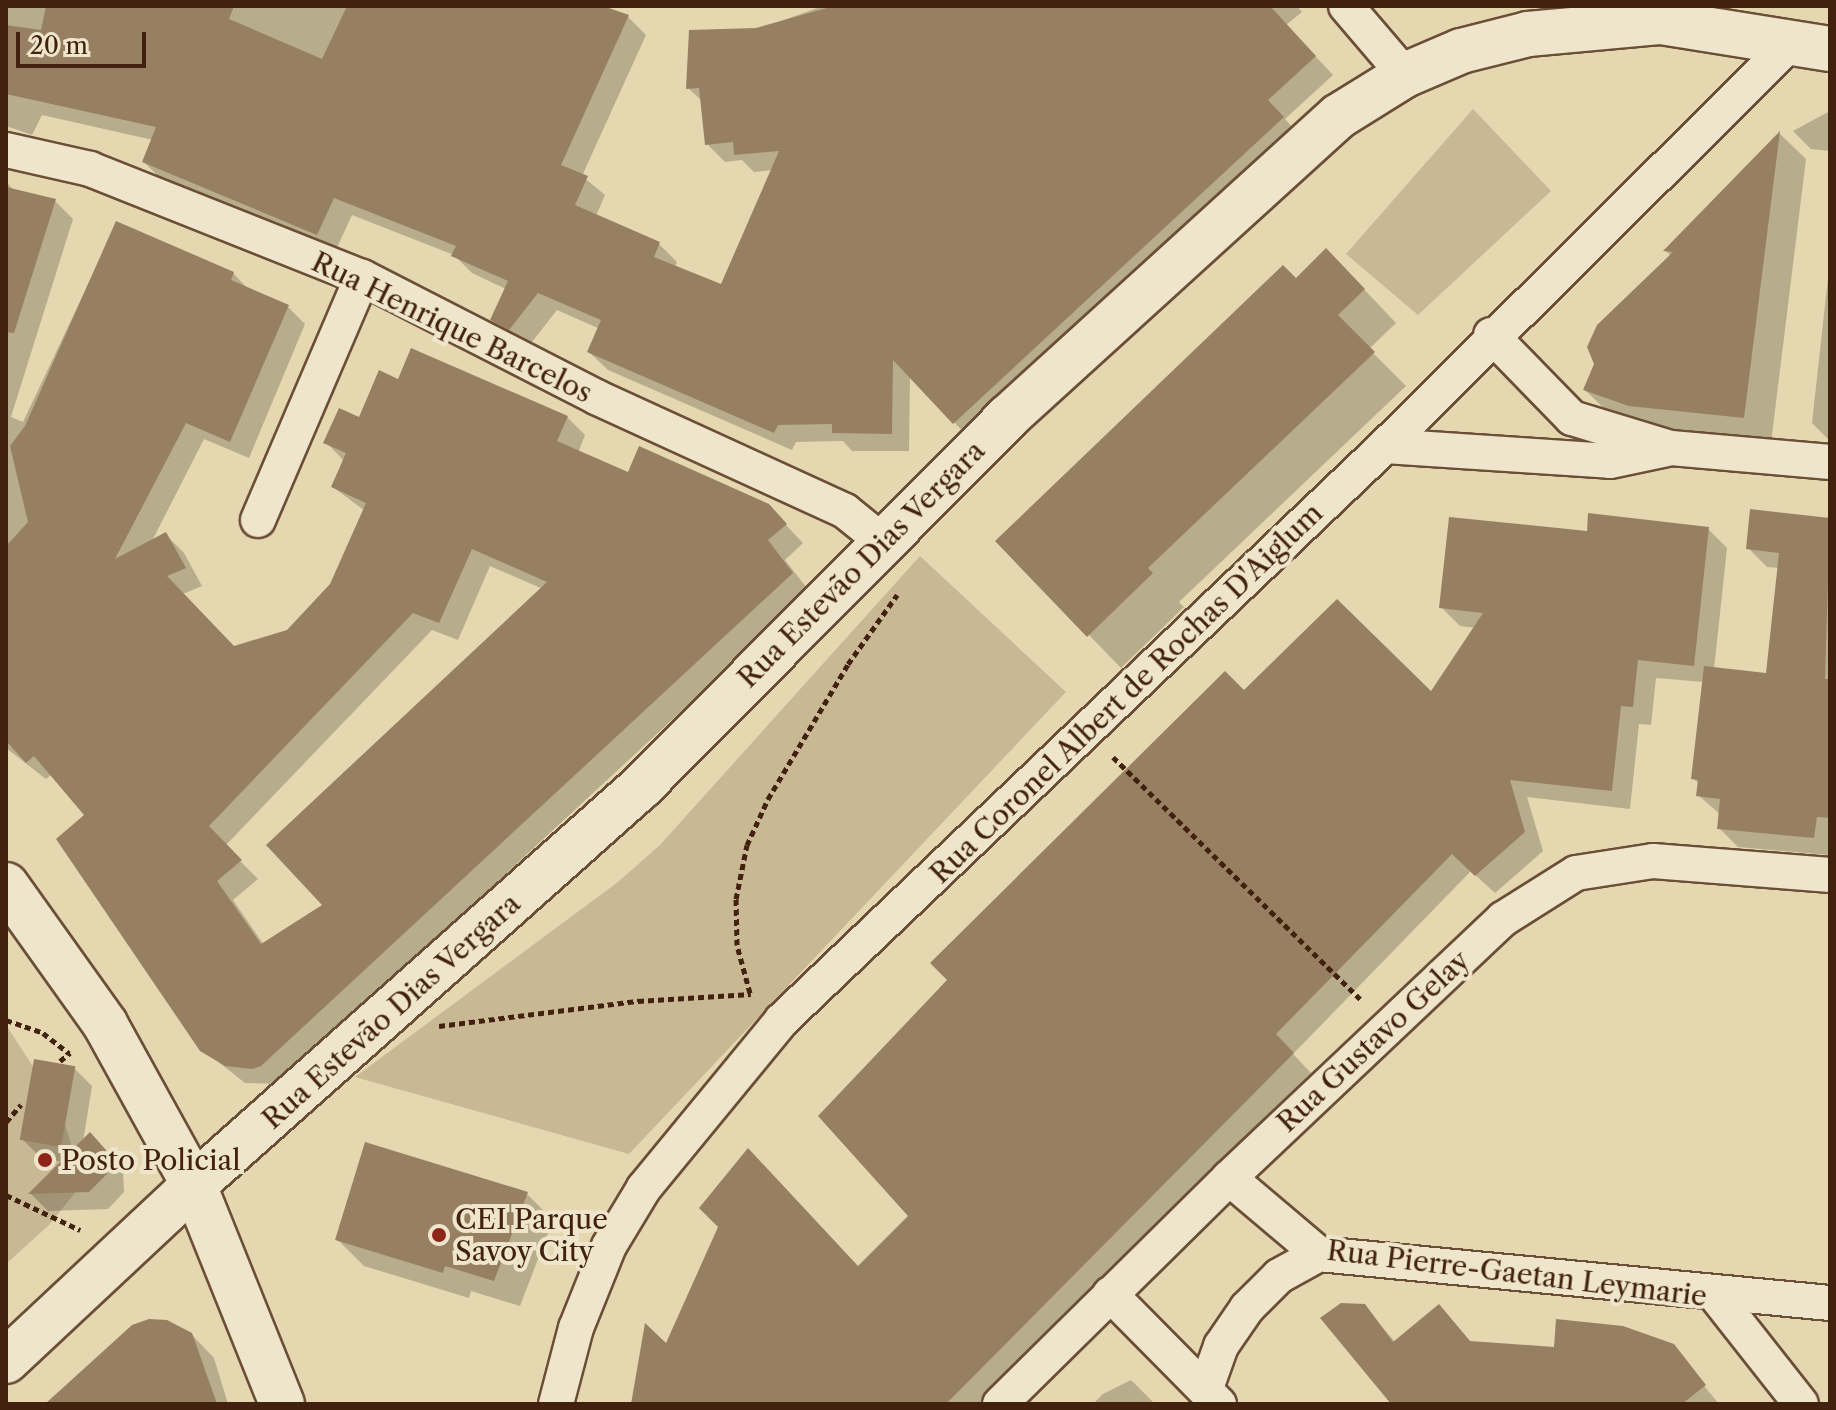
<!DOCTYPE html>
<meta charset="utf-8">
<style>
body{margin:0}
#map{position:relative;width:1836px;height:1410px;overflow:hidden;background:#e5d7b0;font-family:"Libre Caslon Text",serif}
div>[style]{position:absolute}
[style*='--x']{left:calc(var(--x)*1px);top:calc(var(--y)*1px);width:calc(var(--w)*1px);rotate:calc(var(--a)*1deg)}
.green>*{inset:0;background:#c9b894}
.shadow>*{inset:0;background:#0003}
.building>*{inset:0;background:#978062;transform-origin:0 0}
.path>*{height:5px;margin-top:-2.5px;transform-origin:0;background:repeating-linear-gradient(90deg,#42210e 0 6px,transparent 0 10px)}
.roads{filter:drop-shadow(2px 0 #6b4e36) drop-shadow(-2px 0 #6b4e36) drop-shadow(0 2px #6b4e36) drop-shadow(0 -2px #6b4e36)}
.minor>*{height:34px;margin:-17px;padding:0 17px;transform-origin:17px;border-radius:17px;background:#eee5cc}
.tertiary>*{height:44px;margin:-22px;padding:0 22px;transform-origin:22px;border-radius:22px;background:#eee5cc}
.secondary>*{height:44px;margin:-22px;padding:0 22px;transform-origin:22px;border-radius:22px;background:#eee5cc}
.dots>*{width:22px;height:22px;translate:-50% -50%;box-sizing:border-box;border:4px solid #eee5cc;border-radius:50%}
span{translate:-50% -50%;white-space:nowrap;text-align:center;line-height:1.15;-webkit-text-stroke:8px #eee5cc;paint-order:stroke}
.street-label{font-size:28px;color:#42210e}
.poi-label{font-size:28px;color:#42210e}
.left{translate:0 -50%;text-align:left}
.frame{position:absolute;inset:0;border:8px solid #42210e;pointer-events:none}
.scale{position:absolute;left:16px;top:32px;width:130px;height:36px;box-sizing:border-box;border:4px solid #42210e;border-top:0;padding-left:10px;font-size:24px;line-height:28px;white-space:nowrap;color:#42210e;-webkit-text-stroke:6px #eee5cc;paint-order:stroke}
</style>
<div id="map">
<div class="green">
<i style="clip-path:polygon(1473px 109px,1551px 191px,1418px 315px,1346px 254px)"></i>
<i style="clip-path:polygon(920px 556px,1066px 692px,629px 1154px,355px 1077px,618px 882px,660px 845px)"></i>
<i style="clip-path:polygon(6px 1025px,60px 1108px,80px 1174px,74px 1194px,49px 1225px,6px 1264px)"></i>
</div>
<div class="shadow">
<i style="clip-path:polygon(6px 6px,599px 6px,628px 17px,646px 35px,582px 176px,605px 195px,596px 216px,659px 244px,677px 262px,675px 267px,722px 287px,773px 170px,754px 172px,742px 160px,725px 162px,707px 144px,703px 102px,688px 88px,756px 30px,823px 6px,1297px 6px,1302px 12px,1286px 25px,1333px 75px,1285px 119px,1301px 137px,972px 441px,910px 376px,909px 451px,852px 451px,843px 441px,796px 442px,792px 450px,608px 370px,589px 352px,600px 329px,557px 310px,528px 347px,510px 338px,492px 320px,506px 289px,472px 273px,454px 255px,352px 215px,335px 252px,162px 180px,144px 162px,153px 140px,42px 115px,32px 135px,6px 126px)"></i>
<i style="clip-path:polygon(1830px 111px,1830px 151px,1811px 149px,1793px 131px)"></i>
<i style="clip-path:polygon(1780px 134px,1806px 159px,1771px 443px,1657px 432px,1612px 416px,1585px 390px,1671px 256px,1666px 251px)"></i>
<i style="clip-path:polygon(evenodd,6px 182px,13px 189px,55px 201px,73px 219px,11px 417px,23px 422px,117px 223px,233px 273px,250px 291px,287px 306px,305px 324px,249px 458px,204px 439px,151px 543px,166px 535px,184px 553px,202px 586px,183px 594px,234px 648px,288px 631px,332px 586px,365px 511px,333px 487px,344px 461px,326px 442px,360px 419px,399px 381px,567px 417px,585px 435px,578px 453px,629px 475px,768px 506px,803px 543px,785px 560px,810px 592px,279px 1084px,245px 1083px,202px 1049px,86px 816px,52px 774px,46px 779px,6px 748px,6px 182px,490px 566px,543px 589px,326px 906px,264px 945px,233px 900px,258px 879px,225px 846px,432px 630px,458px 640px,490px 566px)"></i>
<i style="clip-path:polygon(1830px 260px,1830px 441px,1812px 423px)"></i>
<i style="clip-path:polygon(1296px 281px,1359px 284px,1396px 323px,1369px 349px,1406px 386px,1179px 602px,1184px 607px,1121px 668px,1089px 635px)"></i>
<i style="clip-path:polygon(1752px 511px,1830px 519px,1830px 855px,1738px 847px,1719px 828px,1721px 815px,1698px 795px,1700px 785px,1693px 778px,1704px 682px,1656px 678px,1651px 725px,1639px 724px,1630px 809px,1527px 797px,1543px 851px,1495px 893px,1471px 871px,1293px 1054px,1311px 1073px,984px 1404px,633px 1404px,667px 1347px,859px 1268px,911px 1216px,1244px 693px,1431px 694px,1476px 628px,1460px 626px,1441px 607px,1588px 534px,1708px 529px,1727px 548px,1714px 669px,1768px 675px,1780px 568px,1767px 567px,1748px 548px)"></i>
<i style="clip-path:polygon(74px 1068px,92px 1086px,83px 1142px,90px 1135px,123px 1170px,124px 1192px,108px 1209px,48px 1211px,31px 1194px,63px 1162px,40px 1157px,22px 1139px)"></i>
<i style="clip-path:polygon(527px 1194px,553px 1220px,520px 1306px,471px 1291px,469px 1298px,364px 1266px,337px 1239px)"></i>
<i style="clip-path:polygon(1364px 1306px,1396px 1343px,1439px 1307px,1472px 1343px,1682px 1359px,1719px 1404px,1394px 1404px)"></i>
<i style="clip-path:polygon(191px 1334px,214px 1358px,228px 1404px,48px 1404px)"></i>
<i style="clip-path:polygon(1131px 1380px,1155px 1404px,1093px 1404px,1103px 1394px)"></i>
</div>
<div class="building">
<i style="clip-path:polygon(46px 6px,234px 6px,229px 19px,322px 59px,347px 6px,603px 6px,629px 15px,561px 165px,588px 176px,575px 205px,660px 242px,654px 257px,721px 284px,779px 151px,734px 155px,733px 142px,705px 145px,699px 88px,686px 89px,689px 30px,756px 28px,834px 6px,1270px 6px,1316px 56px,1268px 100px,1284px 117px,953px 424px,893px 360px,892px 434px,832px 433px,832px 424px,778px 425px,774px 433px,587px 352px,601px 320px,538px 293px,509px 330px,490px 320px,508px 281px,451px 256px,456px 246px,334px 198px,317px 235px,142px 162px,156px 127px,6px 94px,6px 25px,41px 30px)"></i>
<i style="clip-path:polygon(1780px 131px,1744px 418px,1629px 406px,1583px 390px,1594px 364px,1587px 347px,1597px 325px,1673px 252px,1663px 251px)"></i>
<i style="clip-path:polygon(6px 187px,56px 199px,14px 333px,6px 332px)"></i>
<i style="clip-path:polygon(evenodd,116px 221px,234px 272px,231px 280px,289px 305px,230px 442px,186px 423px,115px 559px,166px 532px,186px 568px,167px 576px,234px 646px,287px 630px,330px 584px,366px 503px,331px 487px,346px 453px,323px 443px,339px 408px,359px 417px,379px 370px,398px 379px,411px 348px,568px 416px,557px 441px,628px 472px,639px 446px,769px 504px,787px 524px,768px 540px,793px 573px,261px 1066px,252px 1069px,225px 1066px,200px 1051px,56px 839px,84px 815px,34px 756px,26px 763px,6px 741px,6px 546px,28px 522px,10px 446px,25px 426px,116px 221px,472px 549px,547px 582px,266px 845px,322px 905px,261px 944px,217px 881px,242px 860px,209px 826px,413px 613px,439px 623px,472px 549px)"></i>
<i style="clip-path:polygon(1326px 248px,1365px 289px,1338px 315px,1375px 352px,1148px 568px,1153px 573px,1087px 637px,995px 541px,1283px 265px,1296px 278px)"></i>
<i style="clip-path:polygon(1750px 509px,1830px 518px,1825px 679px,1830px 679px,1830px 818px,1817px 817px,1814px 838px,1717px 829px,1720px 799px,1696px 796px,1698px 780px,1691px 779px,1704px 666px,1766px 673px,1779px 553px,1746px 549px)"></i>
<i style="clip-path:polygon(1588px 513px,1709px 527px,1694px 666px,1638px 660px,1633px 707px,1621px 706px,1612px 791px,1510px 780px,1525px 832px,1475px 876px,1452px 854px,1276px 1034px,1294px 1053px,946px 1404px,631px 1404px,645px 1323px,666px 1343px,718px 1227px,699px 1208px,748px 1148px,858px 1266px,908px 1216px,818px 1116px,947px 980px,930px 963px,1225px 671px,1244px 690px,1337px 599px,1431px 691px,1483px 613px,1439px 608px,1449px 517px,1587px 531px)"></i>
<i style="left:34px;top:1059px;width:42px;height:82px;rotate:10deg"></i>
<i style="clip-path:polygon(90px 1132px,106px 1150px,107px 1174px,89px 1192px,28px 1194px)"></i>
<i style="clip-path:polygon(365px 1142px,528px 1192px,494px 1281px,445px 1266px,443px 1273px,335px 1240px)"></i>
<i style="clip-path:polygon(1341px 1303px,1365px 1304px,1393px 1342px,1439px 1304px,1470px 1341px,1554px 1347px,1556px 1319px,1623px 1326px,1674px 1344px,1706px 1385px,1682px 1404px,1391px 1404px,1320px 1318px)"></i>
<i style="clip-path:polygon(149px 1319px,167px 1320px,192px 1333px,217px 1404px,45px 1404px,132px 1325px)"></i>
</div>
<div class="path">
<i style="--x:1113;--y:757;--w:346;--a:44.4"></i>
<i style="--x:750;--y:993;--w:50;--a:-105.2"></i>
<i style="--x:737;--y:945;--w:46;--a:-91.2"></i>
<i style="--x:736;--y:899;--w:55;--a:-78.5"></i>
<i style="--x:747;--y:845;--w:51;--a:-65.5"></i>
<i style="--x:768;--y:799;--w:157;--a:-59.3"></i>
<i style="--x:848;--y:664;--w:85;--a:-54.6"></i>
<i style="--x:6;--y:1020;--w:39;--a:19"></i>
<i style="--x:43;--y:1033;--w:33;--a:38"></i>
<i style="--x:439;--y:1026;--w:201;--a:-7.2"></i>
<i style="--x:638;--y:1001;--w:113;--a:-3.5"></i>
<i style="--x:60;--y:1061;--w:13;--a:-39"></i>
<i style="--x:6;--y:1122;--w:23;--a:-49"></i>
<i style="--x:6;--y:1195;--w:82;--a:25.3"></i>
</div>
<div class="roads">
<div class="minor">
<i style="--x:1346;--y:6;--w:91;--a:49.5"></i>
<i style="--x:6;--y:150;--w:86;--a:12.7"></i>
<i style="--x:90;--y:169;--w:293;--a:21.7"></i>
<i style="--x:362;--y:277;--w:263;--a:27.1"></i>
<i style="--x:596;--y:397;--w:274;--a:24.6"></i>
<i style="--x:845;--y:511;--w:46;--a:38.9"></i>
<i style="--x:1491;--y:335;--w:116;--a:45.7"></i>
<i style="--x:1572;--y:418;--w:103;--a:16.9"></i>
<i style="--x:1671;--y:448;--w:160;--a:5"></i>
<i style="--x:1385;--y:446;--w:225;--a:3.8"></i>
<i style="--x:1610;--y:461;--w:58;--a:-11.9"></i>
<i style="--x:258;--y:520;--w:264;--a:-66.8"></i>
<i style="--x:1229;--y:1178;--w:118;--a:40.2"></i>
<i style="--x:1319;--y:1254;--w:513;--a:5.48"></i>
<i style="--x:1110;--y:1294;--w:155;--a:45.3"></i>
<i style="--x:1716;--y:1296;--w:137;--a:51.8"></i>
<i style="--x:1206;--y:1388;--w:45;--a:-70.3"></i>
<i style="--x:1221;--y:1346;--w:46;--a:-55.6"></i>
<i style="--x:1247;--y:1308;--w:45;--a:-45"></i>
<i style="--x:1279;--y:1276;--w:46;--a:-28.8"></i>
<i style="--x:556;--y:1404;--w:79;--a:-75.3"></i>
<i style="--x:576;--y:1328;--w:88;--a:-68.1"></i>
<i style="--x:609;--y:1246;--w:68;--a:-58.9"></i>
<i style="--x:644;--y:1188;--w:217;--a:-50.6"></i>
<i style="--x:782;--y:1020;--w:833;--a:-43.59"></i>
<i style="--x:1385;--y:446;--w:568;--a:-44.79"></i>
<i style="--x:1000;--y:1404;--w:322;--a:-44.6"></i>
<i style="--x:1229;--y:1178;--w:377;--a:-43.4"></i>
<i style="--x:1503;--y:919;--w:86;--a:-32.2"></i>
<i style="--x:1576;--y:873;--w:78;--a:-8.9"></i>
<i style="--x:1653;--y:861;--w:178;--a:4.5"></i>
</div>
<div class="tertiary">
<i style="--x:6;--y:1361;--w:258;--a:-43.1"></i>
<i style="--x:194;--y:1185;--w:600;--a:-41.69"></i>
<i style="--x:642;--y:786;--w:520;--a:-45.23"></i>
<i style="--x:1008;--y:417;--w:447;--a:-42.3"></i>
<i style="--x:1339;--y:116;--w:78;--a:-31.8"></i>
<i style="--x:1405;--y:75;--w:61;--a:-23.2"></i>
<i style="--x:1461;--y:51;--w:69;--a:-14.2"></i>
<i style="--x:1528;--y:34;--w:134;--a:-5.2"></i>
<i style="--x:1661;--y:22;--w:171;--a:9.1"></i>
</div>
<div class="secondary">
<i style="--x:6;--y:885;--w:171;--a:54.5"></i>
<i style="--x:105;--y:1024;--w:184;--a:61.1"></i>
<i style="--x:194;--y:1185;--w:236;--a:68.1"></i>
</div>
</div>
<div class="dots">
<i style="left:45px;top:1160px;background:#8f2418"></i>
<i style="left:439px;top:1235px;background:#8f2418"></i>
</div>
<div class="street-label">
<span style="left:452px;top:327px;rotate:26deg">Rua Henrique Barcelos</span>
<span style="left:861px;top:564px;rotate:-45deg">Rua Estevão Dias Vergara</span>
<span style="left:1126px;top:693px;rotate:-44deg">Rua Coronel Albert de Rochas D'Aiglum</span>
<span style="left:391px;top:1011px;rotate:-42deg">Rua Estevão Dias Vergara</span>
<span style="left:1373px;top:1041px;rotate:-43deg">Rua Gustavo Gelay</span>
<span style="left:1517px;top:1273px;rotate:7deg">Rua Pierre-Gaetan Leymarie</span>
</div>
<div class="poi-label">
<span class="left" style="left:61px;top:1160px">Posto Policial</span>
<span class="left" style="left:455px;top:1235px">CEI Parque<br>Savoy City</span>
</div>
<div class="frame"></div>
<div class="scale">20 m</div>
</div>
